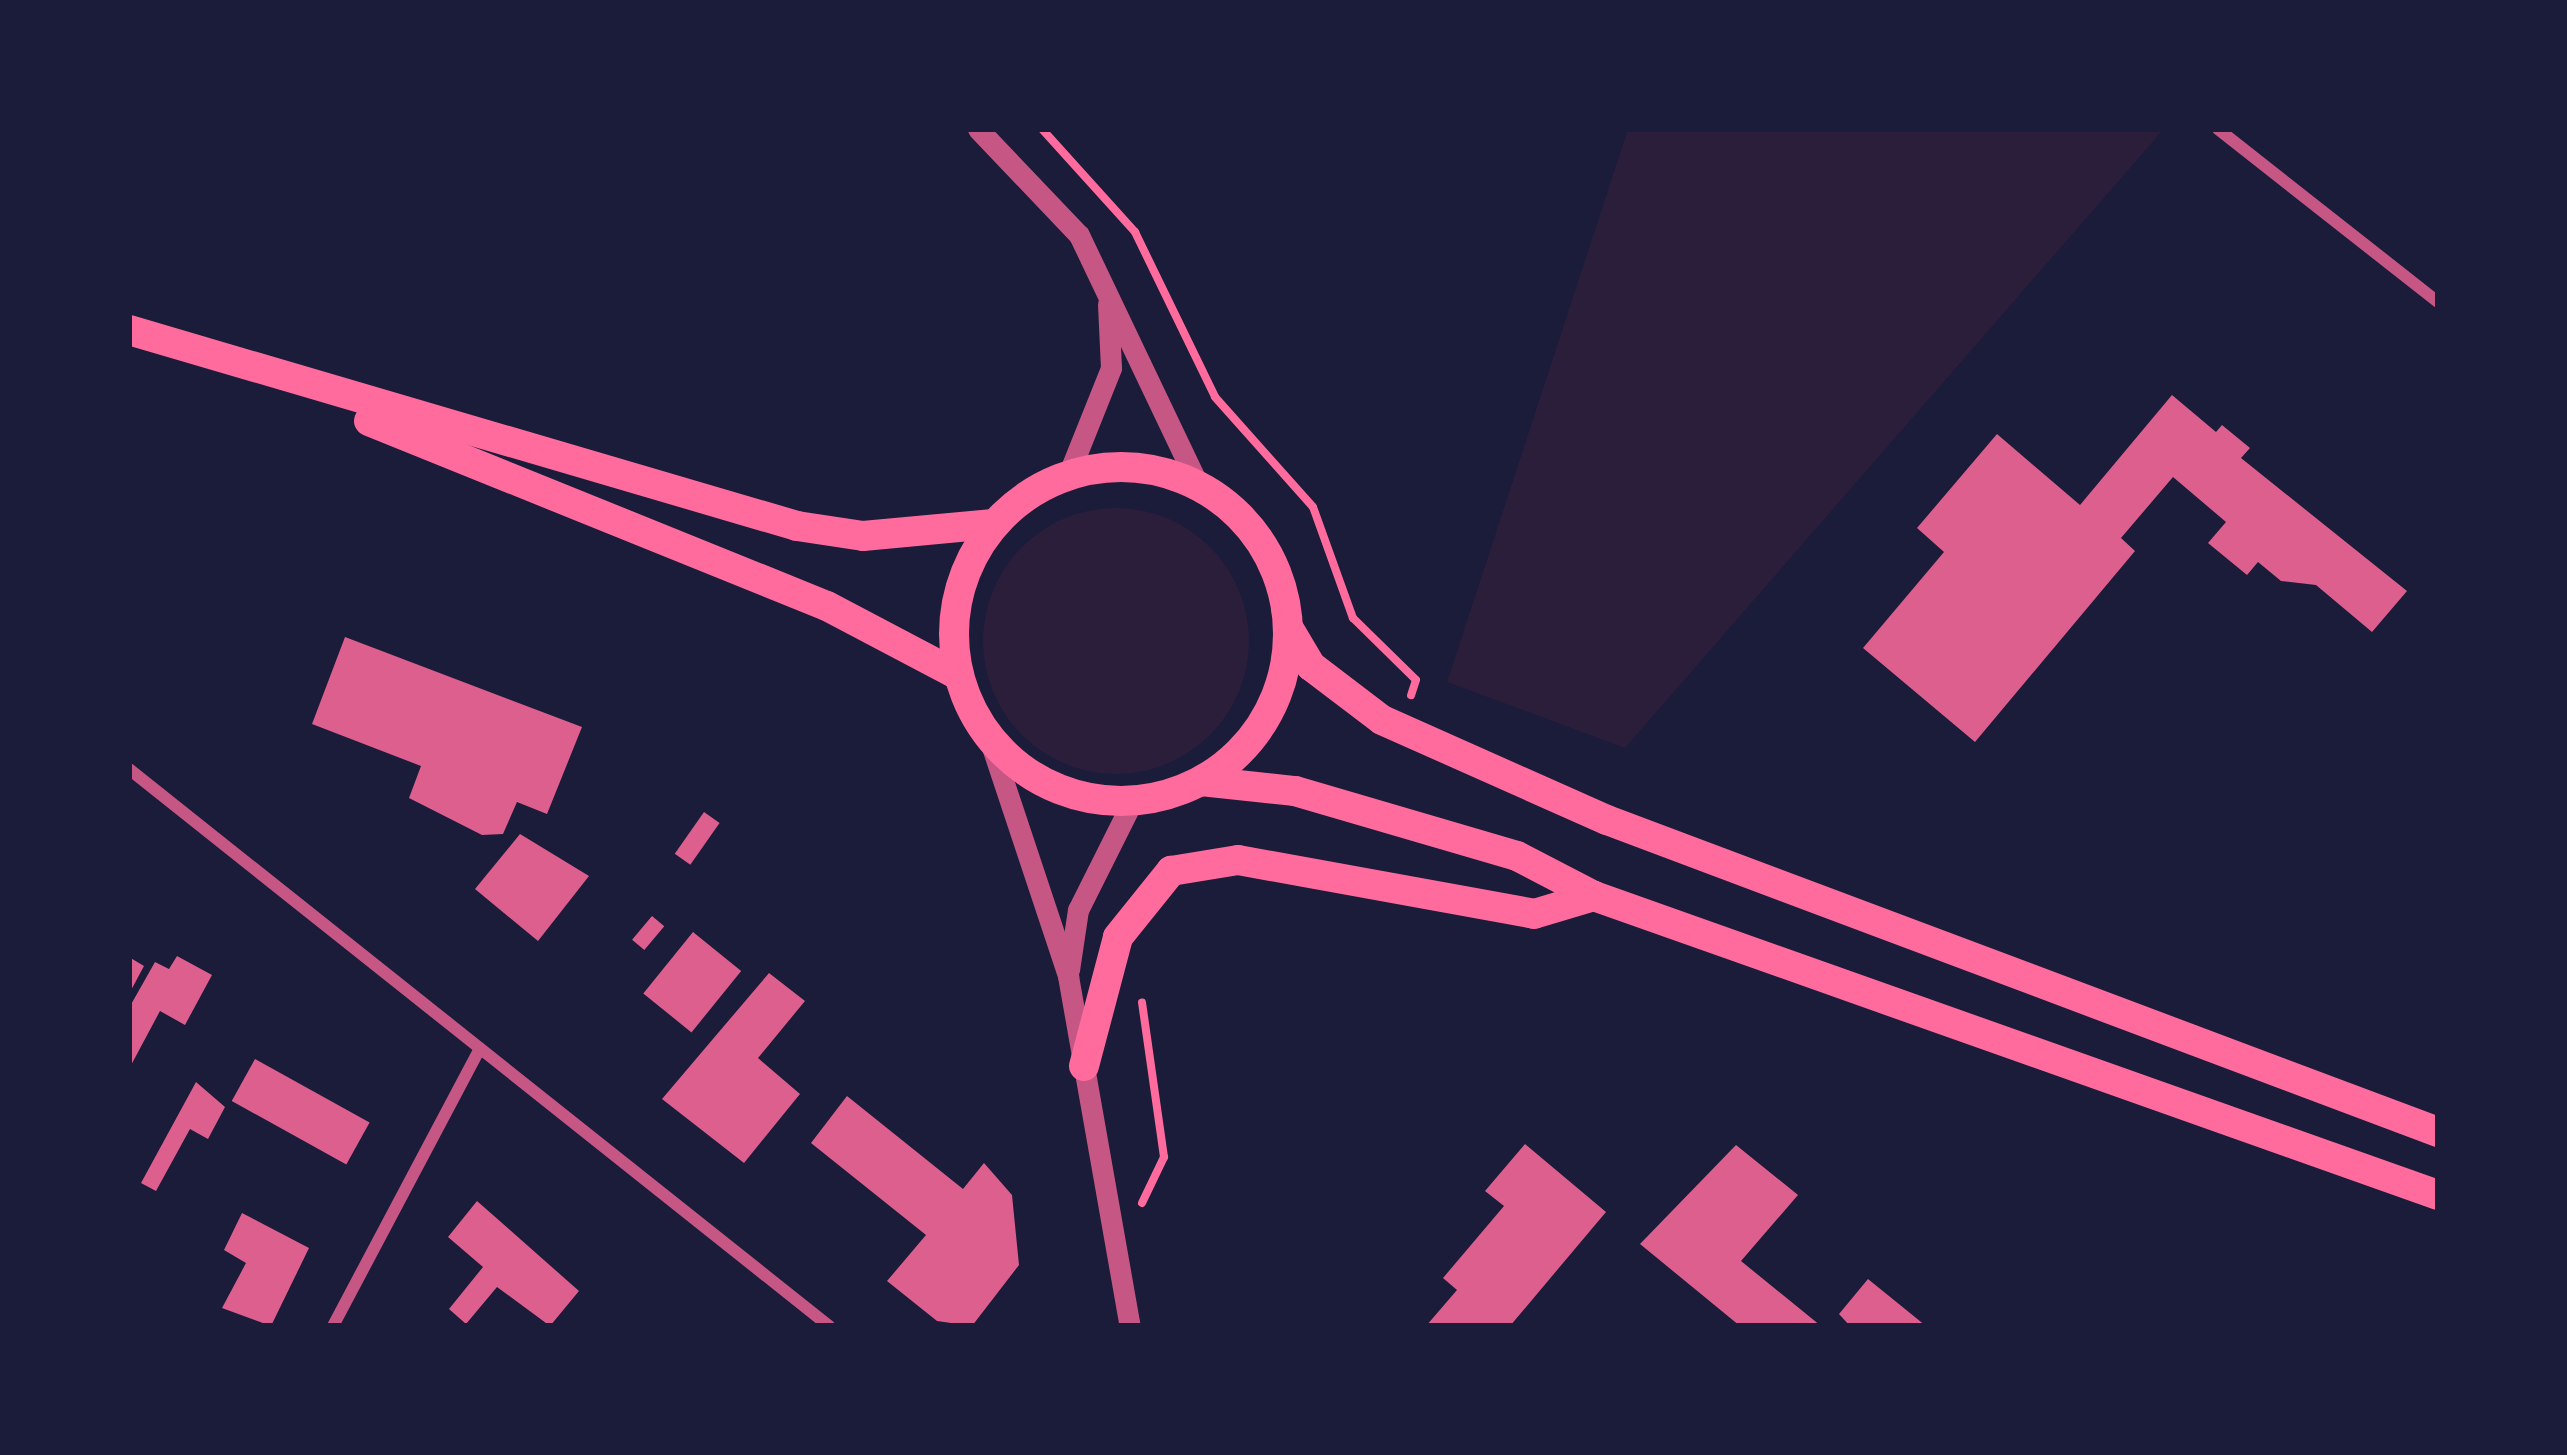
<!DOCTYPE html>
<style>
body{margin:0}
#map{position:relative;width:2567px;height:1455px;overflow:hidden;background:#1b1b3a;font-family:Mulish,sans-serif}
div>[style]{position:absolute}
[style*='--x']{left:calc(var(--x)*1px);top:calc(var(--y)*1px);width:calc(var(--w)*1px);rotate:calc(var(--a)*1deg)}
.green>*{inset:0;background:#2a1e3b}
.round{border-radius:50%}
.building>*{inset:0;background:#dd5f8e;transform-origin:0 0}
.path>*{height:8px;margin:-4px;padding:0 4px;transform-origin:4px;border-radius:4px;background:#ff6b9d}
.minor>*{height:12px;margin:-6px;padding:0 6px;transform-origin:6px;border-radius:6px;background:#c65784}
.tertiary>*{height:21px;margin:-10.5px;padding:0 10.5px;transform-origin:10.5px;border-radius:10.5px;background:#c65784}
.primary>*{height:30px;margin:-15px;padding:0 15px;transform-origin:15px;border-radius:15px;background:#ff6b9d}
.primary>.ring{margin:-15px;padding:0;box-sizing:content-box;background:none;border:30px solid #ff6b9d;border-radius:50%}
span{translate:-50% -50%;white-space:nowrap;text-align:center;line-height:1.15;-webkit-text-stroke:12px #1b1b3a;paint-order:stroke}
.frame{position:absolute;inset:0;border:132px solid #1b1b3a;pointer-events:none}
</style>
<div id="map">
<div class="green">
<i style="clip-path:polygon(1628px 129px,2163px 130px,1625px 748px,1447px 682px)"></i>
<i class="round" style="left:983px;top:508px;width:266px;height:266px"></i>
</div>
<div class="building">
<i style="clip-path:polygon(2172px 395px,2216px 432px,2222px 425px,2250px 448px,2241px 458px,2407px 591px,2372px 632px,2316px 585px,2281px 581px,2258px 562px,2247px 575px,2208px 543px,2226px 522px,2173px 477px,2121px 538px,2135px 551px,1975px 742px,1863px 648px,1944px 552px,1917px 528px,1997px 434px,2080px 505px)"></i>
<i style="clip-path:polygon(345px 637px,582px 727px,547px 814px,517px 802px,503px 834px,482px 835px,409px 798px,421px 766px,312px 724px)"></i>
<i style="left:704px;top:812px;width:19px;height:51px;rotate:35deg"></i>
<i style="clip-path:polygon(520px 834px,589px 876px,538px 941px,475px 889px)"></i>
<i style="left:652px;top:916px;width:16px;height:31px;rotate:40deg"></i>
<i style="left:693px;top:932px;width:62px;height:79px;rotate:39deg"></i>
<i style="clip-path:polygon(177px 956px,212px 975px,185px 1025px,160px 1011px,129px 1069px,129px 1008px,155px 962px,169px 969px)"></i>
<i style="clip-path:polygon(129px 957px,144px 966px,129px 994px)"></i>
<i style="clip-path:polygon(769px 973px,805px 1001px,758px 1058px,800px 1094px,744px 1163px,662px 1099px)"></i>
<i style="left:255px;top:1059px;width:131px;height:48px;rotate:29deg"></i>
<i style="clip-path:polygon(196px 1082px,225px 1107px,208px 1139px,190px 1129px,156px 1191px,141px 1183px)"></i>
<i style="clip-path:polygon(847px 1096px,963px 1189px,984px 1163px,1012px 1195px,1019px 1265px,972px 1326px,937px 1321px,887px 1281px,926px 1235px,811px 1143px)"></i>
<i style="clip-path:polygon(1525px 1144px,1606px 1212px,1510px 1326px,1426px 1326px,1457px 1290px,1443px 1278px,1504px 1206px,1485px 1191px)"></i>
<i style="clip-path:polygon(1736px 1145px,1798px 1195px,1741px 1261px,1821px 1326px,1740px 1326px,1640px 1244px)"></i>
<i style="clip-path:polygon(477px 1201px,579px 1291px,550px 1326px,497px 1287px,466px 1324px,449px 1309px,483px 1267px,448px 1237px)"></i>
<i style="clip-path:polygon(242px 1213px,309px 1248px,271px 1326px,222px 1308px,246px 1263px,224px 1250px)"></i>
<i style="clip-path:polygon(1868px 1279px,1926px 1326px,1850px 1326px,1839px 1314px)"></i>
</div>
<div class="path">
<i style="--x:1042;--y:129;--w:139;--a:47.9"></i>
<i style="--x:1135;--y:232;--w:183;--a:64.1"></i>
<i style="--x:1215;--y:397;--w:147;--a:48.3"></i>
<i style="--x:1313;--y:507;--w:118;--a:70.2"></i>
<i style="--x:1353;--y:618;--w:88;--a:44.5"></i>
<i style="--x:1416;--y:680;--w:16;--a:108"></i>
<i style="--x:1142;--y:1203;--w:51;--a:-64.4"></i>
<i style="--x:1164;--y:1157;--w:156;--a:-98.1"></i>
</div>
<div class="minor">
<i style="--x:2218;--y:129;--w:280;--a:38.2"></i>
<i style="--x:129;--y:769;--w:895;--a:38.51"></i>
<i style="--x:333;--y:1326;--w:314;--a:-62.1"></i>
</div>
<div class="tertiary">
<i style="--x:978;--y:129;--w:146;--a:46.4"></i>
<i style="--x:1079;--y:235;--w:276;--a:64.5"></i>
<i style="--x:1069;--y:473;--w:113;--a:-68.2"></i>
<i style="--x:1111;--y:368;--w:64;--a:-92.7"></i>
<i style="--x:990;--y:741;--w:248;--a:71.6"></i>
<i style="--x:1068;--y:976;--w:355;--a:80"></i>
<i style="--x:1069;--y:970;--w:61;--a:-81.5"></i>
<i style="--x:1078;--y:910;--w:121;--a:-63.4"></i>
</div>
<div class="primary">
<i style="--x:129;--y:330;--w:696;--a:16.35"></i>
<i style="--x:797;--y:526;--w:67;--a:8.6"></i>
<i style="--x:863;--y:536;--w:131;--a:-5.3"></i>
<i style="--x:369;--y:421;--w:494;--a:22"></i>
<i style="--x:827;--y:606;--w:148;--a:27.8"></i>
<i class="ring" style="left:954px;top:467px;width:304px;height:304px"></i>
<i style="--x:1289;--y:629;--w:43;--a:59.3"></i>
<i style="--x:1311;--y:666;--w:89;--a:37.3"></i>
<i style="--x:1382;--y:720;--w:246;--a:24"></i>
<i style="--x:1607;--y:820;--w:888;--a:20.58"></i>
<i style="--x:1201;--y:781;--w:95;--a:6.1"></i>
<i style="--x:1295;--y:791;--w:231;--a:16.3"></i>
<i style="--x:1517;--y:856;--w:87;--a:27.5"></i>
<i style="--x:1594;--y:896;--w:895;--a:19.51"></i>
<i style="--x:1084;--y:1066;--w:133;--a:-75.2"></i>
<i style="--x:1118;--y:937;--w:85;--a:-51.2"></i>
<i style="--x:1171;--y:871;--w:68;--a:-9.3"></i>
<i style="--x:1238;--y:860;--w:301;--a:10.3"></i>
<i style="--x:1534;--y:914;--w:63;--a:-16.7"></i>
</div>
<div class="frame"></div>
</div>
